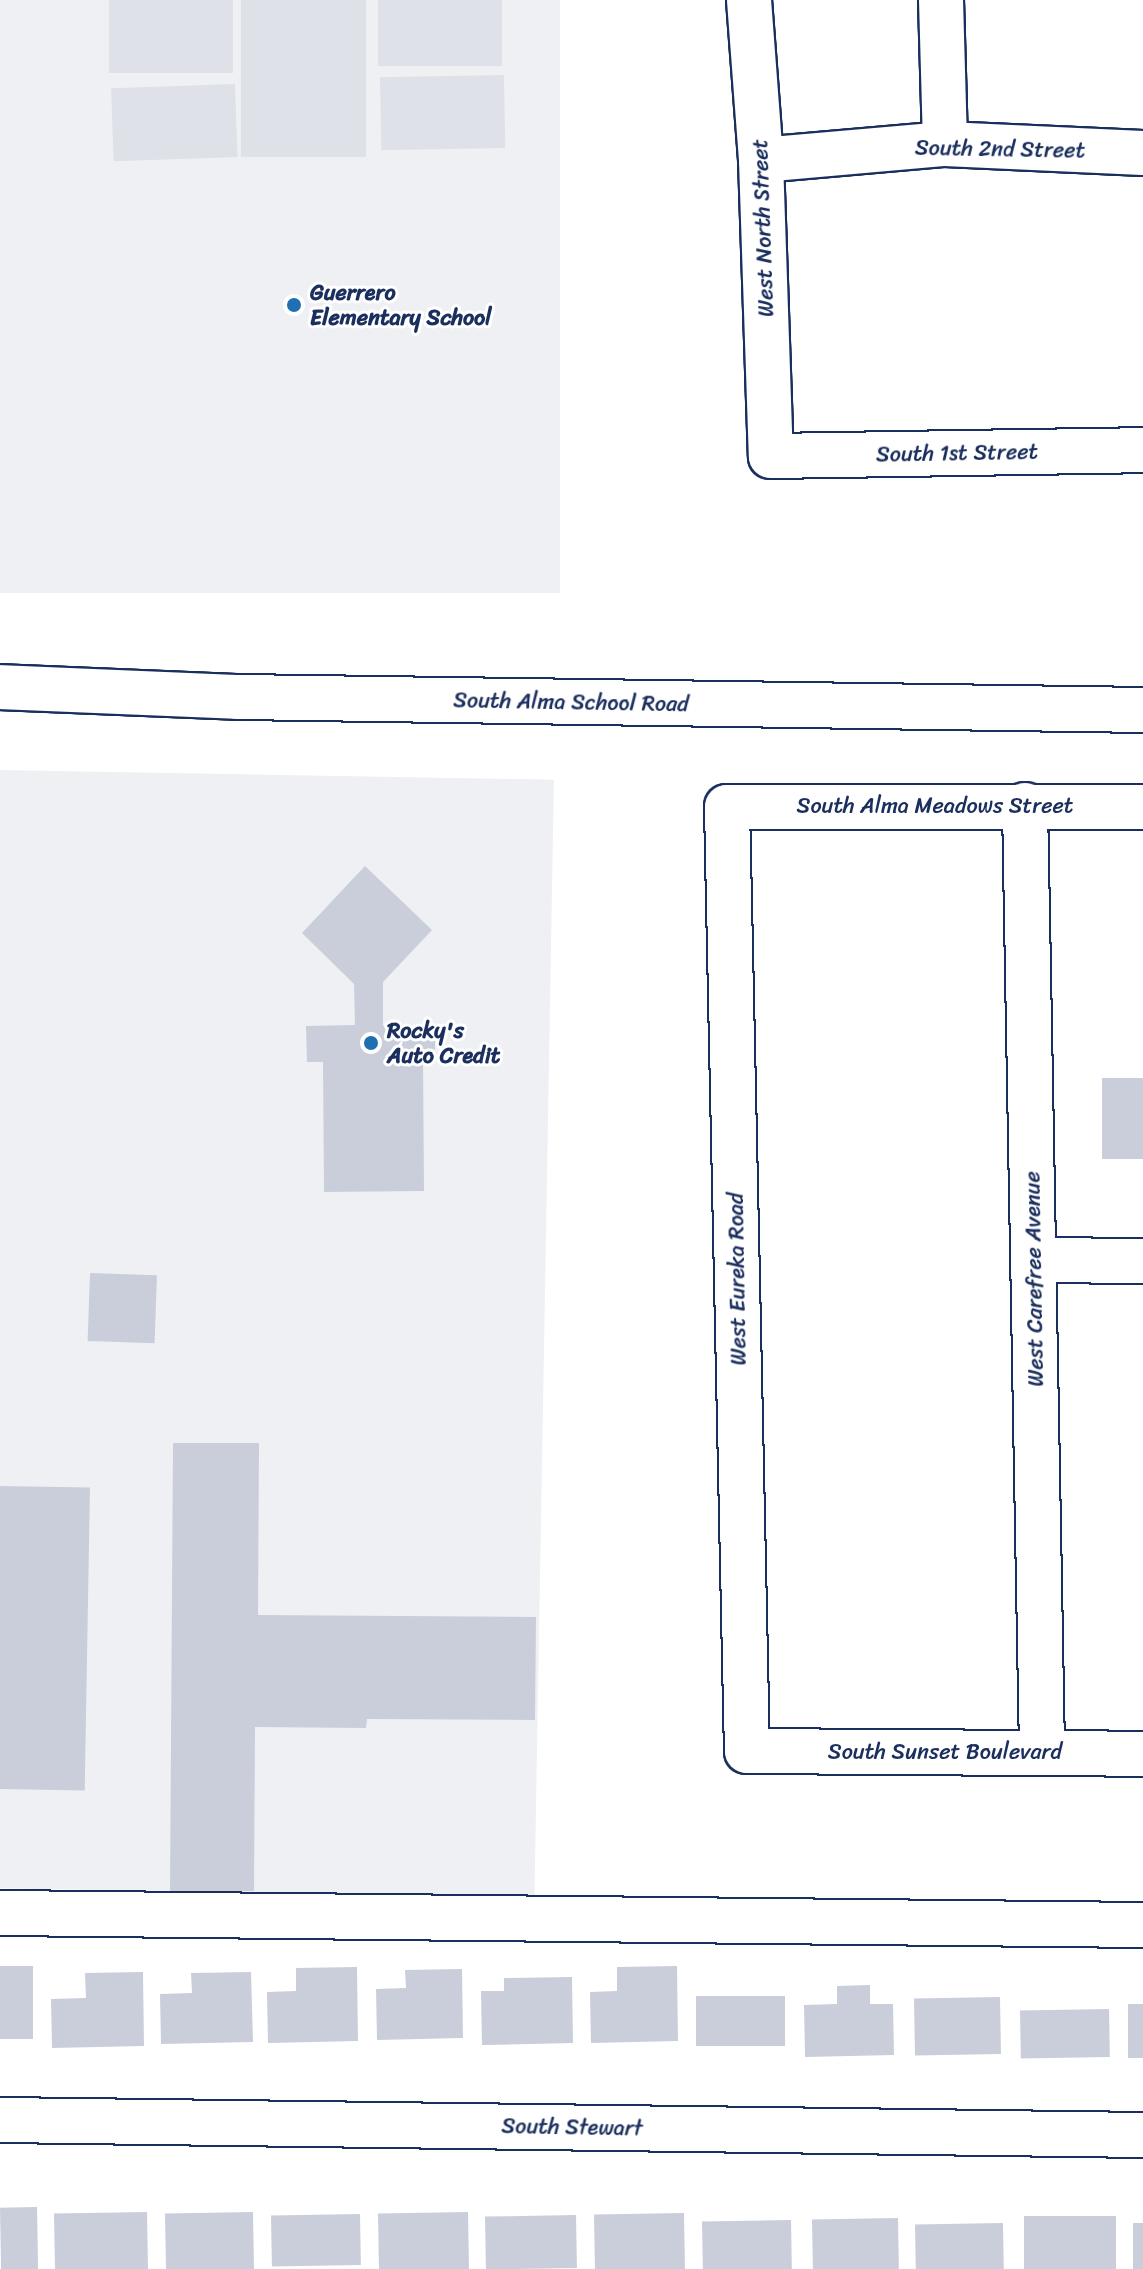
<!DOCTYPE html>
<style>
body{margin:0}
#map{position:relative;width:1143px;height:2269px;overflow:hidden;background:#fff;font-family:Sriracha,sans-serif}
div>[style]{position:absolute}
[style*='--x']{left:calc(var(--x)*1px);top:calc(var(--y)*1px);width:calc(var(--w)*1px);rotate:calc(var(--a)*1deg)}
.built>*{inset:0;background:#eff0f4;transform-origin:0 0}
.green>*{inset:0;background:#dee1e7;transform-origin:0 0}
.building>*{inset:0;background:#caceda;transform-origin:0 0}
.roads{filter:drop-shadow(2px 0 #1b2f5e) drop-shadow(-2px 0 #1b2f5e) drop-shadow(0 2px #1b2f5e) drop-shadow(0 -2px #1b2f5e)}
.minor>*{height:44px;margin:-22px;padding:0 22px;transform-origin:22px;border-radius:22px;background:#fff}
.major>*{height:44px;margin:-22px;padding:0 22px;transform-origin:22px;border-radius:22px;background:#fff}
.dots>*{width:22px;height:22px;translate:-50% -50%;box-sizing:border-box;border:4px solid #fff;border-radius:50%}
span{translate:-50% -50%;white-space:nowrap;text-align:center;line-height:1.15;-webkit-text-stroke:6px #fff;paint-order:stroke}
.street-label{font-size:22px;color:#1b2f5e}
.poi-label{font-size:22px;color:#1b2f5e;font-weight:700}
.left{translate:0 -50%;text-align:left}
</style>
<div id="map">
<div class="built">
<i style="left:0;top:0;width:560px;height:593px"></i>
<i style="left:0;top:770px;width:554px;height:1118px;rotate:1deg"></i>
</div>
<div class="green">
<i style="left:109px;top:0;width:124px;height:73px"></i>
<i style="left:241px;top:0;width:125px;height:157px"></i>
<i style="left:378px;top:0;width:124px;height:66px"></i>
<i style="left:504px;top:75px;width:73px;height:124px;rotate:89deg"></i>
<i style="left:235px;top:84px;width:73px;height:124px;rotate:88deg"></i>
</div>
<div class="building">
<i style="clip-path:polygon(365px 866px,432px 930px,383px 982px,383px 1026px,435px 1026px,435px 1060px,423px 1060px,424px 1191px,324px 1192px,323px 1062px,307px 1062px,306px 1026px,355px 1025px,354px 984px,302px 933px)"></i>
<i style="left:1102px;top:1078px;width:41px;height:81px"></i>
<i style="left:90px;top:1273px;width:67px;height:68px;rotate:2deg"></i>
<i style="clip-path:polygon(173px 1443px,259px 1443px,258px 1615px,536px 1617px,535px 1720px,367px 1719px,366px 1728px,255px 1727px,254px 1891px,170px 1891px)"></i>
<i style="left:0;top:1486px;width:90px;height:303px;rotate:1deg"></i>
<i style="left:0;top:1966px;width:33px;height:73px"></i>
<i style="clip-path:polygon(677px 1966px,678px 2041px,591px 2043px,590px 1992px,617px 1991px,617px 1967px)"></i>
<i style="clip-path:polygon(357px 1967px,358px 2041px,268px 2043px,267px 1992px,296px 1991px,296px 1968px)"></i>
<i style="clip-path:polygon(462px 1969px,463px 2038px,377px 2040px,376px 1989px,406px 1988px,405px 1970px)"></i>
<i style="clip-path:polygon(143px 1972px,144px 2046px,52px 2048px,51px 1999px,86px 1998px,85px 1973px)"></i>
<i style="clip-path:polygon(251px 1972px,253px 2042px,161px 2044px,160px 1994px,192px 1993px,191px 1973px)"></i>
<i style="clip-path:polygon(572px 1977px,573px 2043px,482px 2045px,481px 1991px,504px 1991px,504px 1978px)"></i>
<i style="clip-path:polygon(870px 1985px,870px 2004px,893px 2004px,894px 2055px,805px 2057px,804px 2005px,837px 2004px,837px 1986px)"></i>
<i style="left:785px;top:1996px;width:50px;height:89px;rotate:90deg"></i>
<i style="left:1000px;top:1997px;width:57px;height:86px;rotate:89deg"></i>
<i style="left:1143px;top:2004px;width:54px;height:15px;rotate:90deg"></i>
<i style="left:1109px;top:2009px;width:48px;height:89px;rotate:89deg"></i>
<i style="left:37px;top:2207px;width:62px;height:37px;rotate:89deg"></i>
<i style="left:147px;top:2212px;width:57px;height:93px;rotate:89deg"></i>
<i style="left:253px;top:2212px;width:57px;height:88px;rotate:89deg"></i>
<i style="left:468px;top:2212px;width:57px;height:90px;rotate:89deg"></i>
<i style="left:684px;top:2213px;width:56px;height:90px;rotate:89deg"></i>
<i style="left:360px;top:2214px;width:51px;height:89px;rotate:89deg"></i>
<i style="left:576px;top:2215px;width:53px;height:91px;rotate:89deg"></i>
<i style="left:1116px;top:2216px;width:53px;height:92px;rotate:90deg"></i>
<i style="left:898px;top:2218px;width:51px;height:86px;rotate:89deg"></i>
<i style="left:791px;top:2220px;width:49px;height:89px;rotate:89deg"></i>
<i style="left:1003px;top:2223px;width:46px;height:88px;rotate:89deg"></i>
<i style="left:1133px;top:2223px;width:10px;height:46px"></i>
</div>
<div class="roads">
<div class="minor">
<i style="--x:749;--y:0;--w:160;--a:85.7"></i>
<i style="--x:761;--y:160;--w:296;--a:88.1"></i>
<i style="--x:771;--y:456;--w:372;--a:-0.9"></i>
<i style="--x:941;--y:0;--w:144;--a:88.4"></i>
<i style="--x:761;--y:160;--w:185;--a:-5"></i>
<i style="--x:945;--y:144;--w:198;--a:2.6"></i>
<i style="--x:1025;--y:805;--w:948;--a:88.97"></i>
<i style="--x:1143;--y:807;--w:416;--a:180"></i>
<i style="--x:727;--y:807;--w:944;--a:88.79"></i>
<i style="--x:747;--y:1751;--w:396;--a:0.4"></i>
<i style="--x:1033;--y:1260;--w:110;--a:0.5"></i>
<i style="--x:0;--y:1913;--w:1143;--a:0.6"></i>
<i style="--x:0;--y:2120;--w:1143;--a:0.75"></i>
</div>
<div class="major">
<i style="--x:0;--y:687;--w:238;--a:2.4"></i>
<i style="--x:238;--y:697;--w:905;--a:0.82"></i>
</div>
</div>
<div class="dots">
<i style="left:294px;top:305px;background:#1f6fb2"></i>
<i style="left:371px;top:1043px;background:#1f6fb2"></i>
</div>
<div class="street-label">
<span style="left:1000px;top:149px;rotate:1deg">South 2nd Street</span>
<span style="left:763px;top:228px;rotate:-92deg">West North Street</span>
<span style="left:957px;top:453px;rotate:-1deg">South 1st Street</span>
<span style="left:571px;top:702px;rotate:1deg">South Alma School Road</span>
<span style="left:935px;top:806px">South Alma Meadows Street</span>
<span style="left:737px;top:1279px;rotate:-91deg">West Eureka Road</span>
<span style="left:1034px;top:1279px;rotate:-91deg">West Carefree Avenue</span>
<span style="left:945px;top:1752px">South Sunset Boulevard</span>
<span style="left:572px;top:2127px;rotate:1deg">South Stewart</span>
</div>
<div class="poi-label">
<span class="left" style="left:310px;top:305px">Guerrero<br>Elementary School</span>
<span class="left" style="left:387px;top:1043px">Rocky's<br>Auto Credit</span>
</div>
</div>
